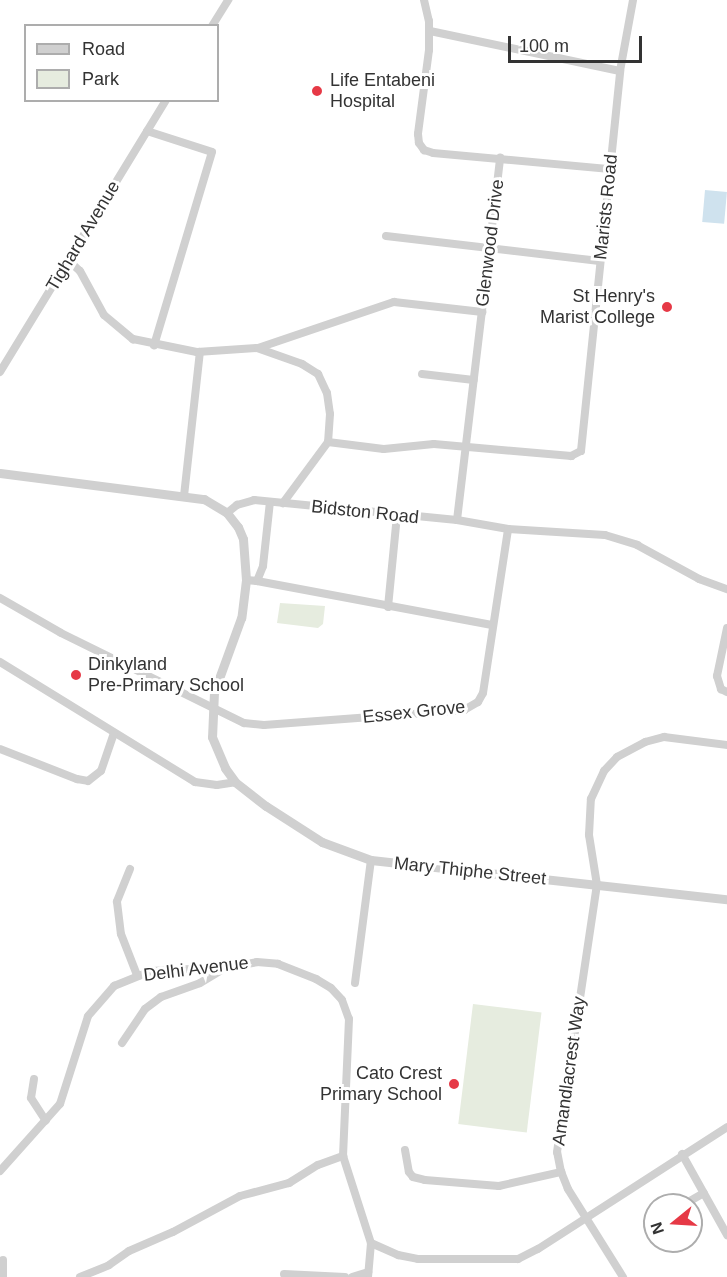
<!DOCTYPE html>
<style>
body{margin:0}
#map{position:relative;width:727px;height:1277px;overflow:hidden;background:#fff;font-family:Arial,sans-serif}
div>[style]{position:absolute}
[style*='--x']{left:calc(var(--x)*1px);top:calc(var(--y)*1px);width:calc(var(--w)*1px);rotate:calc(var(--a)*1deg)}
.green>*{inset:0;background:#e6ecdf;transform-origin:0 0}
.water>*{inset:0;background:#cfe2ee;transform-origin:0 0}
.minor>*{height:8px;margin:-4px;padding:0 4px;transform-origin:4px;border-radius:4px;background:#d0d0d0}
.tertiary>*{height:9px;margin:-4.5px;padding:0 4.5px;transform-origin:4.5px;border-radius:4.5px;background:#d0d0d0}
.dots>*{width:16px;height:16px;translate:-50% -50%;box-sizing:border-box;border:3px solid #fff;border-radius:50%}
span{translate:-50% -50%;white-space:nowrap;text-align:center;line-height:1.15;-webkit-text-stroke:6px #fff;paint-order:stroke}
.poi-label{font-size:18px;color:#333}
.left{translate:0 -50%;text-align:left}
.right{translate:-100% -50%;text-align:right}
.street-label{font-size:18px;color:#333}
.legend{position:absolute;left:24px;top:24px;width:195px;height:78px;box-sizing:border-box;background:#fff;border:2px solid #adadad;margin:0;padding:8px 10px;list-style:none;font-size:18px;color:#333}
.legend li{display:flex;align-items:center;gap:12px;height:30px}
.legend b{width:30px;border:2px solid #adadad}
.north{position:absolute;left:643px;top:1193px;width:60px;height:60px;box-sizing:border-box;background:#fff;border:2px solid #adadad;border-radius:50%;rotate:252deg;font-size:16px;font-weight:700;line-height:24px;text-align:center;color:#333}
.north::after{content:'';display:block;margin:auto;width:21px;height:27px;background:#e63946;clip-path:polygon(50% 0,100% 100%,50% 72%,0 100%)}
.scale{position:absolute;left:508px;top:36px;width:134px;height:27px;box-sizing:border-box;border:3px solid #333;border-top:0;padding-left:8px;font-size:18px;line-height:21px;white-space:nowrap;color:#333;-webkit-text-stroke:4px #fff;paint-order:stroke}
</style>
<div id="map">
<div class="green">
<i style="clip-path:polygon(280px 603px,325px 606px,323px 624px,318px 628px,277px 623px)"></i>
<i style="left:473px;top:1004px;width:69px;height:121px;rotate:7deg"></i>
</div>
<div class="water">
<i style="left:705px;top:190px;width:22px;height:32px;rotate:5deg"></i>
</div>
<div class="minor">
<i style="--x:424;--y:0;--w:22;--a:77"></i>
<i style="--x:429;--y:21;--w:29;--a:90"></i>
<i style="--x:429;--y:50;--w:85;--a:97.5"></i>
<i style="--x:418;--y:134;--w:9;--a:84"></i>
<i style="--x:419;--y:143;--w:9;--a:54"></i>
<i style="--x:424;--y:150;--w:9;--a:18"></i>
<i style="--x:433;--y:153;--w:178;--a:5.2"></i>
<i style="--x:212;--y:26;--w:31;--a:-58"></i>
<i style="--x:430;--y:31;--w:194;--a:11.9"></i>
<i style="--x:147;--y:131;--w:68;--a:17.9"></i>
<i style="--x:212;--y:152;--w:202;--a:106.7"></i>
<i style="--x:386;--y:236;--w:215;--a:6.7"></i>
<i style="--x:68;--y:260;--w:16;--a:43"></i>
<i style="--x:80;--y:271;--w:50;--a:61.4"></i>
<i style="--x:104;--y:315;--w:38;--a:40"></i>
<i style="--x:133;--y:339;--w:65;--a:11.5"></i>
<i style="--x:197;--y:352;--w:60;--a:-3.8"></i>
<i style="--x:257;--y:348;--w:48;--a:19.6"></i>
<i style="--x:302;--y:364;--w:19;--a:32"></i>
<i style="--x:318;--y:374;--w:21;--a:65"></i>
<i style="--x:327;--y:393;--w:21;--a:82"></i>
<i style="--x:330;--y:414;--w:28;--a:94"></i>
<i style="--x:328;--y:442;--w:76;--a:126.4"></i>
<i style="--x:258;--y:348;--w:144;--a:-18.7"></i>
<i style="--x:394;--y:302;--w:89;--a:6.5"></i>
<i style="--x:0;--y:372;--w:319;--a:-58.6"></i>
<i style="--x:422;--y:374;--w:52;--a:6.6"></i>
<i style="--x:328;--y:442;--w:56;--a:7.1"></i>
<i style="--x:384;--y:449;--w:50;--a:-5.7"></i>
<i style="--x:434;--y:444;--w:138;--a:5"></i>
<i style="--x:571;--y:456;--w:11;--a:-27"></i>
<i style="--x:581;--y:451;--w:382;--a:-84.1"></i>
<i style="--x:620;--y:71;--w:72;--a:-79.6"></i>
<i style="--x:184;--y:496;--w:145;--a:-83.7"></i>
<i style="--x:227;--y:513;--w:13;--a:-39"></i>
<i style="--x:237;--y:505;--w:18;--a:-16"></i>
<i style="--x:254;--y:500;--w:204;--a:5.6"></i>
<i style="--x:457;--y:520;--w:52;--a:10"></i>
<i style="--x:508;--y:529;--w:97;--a:3.5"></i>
<i style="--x:605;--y:535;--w:34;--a:17"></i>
<i style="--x:637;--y:545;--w:71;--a:28.7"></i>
<i style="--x:699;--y:579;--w:30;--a:20"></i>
<i style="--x:457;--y:520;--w:365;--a:-83.2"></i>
<i style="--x:246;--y:580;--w:11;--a:5"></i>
<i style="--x:257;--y:581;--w:16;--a:-68"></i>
<i style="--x:263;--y:566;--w:64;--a:-83.8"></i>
<i style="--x:257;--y:581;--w:239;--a:10.6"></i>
<i style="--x:0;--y:598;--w:70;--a:29.8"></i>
<i style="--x:61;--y:633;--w:204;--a:26.2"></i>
<i style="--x:244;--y:723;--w:20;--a:6"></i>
<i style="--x:264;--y:725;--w:201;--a:-4.3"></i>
<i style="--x:464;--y:710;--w:16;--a:-30"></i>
<i style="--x:478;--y:702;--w:10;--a:-61"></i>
<i style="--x:483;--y:693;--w:166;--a:-81.3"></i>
<i style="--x:388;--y:607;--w:92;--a:-84.4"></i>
<i style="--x:727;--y:628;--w:49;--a:101.8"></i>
<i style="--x:717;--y:676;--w:14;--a:73"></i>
<i style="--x:721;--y:689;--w:7;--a:27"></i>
<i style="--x:0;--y:662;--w:229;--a:31.6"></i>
<i style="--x:195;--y:782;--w:22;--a:8"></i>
<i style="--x:217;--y:785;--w:18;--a:-9"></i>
<i style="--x:0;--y:749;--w:83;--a:21.3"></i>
<i style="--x:77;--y:779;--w:11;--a:10"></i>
<i style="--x:88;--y:781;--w:16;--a:-38"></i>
<i style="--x:101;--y:771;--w:40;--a:-71.1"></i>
<i style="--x:130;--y:869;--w:35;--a:112"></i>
<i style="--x:117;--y:902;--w:32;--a:83"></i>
<i style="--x:121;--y:934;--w:44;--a:68.7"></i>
<i style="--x:355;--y:983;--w:124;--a:-82.6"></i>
<i style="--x:122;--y:1043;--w:41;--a:-55.9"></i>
<i style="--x:145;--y:1009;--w:20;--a:-37"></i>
<i style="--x:161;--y:997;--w:41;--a:-19.7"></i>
<i style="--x:200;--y:983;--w:29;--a:-31"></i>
<i style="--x:34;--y:1079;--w:19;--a:99"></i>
<i style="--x:31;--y:1098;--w:27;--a:57"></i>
<i style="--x:405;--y:1150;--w:22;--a:80"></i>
<i style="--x:409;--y:1172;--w:6;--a:51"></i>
<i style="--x:413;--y:1177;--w:12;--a:14"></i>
<i style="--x:425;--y:1180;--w:74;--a:4.6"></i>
<i style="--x:499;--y:1186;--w:64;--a:-12.7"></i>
<i style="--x:682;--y:1154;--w:93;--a:60.9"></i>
<i style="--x:0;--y:1171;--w:90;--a:-48.2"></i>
<i style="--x:60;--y:1104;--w:92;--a:-72.3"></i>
<i style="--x:88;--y:1016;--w:40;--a:-49"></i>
<i style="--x:114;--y:986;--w:40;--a:-22"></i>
<i style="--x:151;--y:971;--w:79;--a:-2.9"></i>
<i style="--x:230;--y:967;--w:27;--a:-10"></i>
<i style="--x:257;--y:962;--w:21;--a:5"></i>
<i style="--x:278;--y:964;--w:41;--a:21.5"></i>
<i style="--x:316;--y:979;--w:17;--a:31"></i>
<i style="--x:331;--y:988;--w:16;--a:47"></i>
<i style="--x:342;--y:1000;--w:20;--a:70"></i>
<i style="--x:349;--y:1019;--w:137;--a:92.5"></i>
<i style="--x:343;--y:1156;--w:91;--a:72.2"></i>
<i style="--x:371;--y:1243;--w:34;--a:95"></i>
<i style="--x:683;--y:1205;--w:24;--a:-30"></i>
<i style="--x:371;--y:1243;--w:30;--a:24"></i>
<i style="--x:398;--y:1255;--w:20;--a:11"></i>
<i style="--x:418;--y:1259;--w:100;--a:0"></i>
<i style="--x:518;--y:1259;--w:22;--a:-27"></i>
<i style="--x:538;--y:1249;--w:225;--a:-32.8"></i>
<i style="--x:3;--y:1260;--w:17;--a:90"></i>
<i style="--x:284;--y:1274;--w:61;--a:2.8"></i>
<i style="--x:80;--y:1277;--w:31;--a:-22"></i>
<i style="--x:109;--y:1265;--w:24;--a:-35"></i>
<i style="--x:129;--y:1251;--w:48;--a:-23.4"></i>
<i style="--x:173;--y:1232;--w:76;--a:-28.2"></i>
<i style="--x:240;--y:1196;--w:51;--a:-14.9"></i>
<i style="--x:289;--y:1183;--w:34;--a:-32"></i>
<i style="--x:318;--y:1165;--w:27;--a:-20"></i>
<i style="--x:352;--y:1277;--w:17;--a:-17"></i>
<i style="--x:623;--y:1277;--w:104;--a:-122"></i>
<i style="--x:568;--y:1189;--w:18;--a:-112"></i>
<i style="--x:561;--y:1172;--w:20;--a:-101"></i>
<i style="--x:557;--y:1152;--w:270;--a:-81.5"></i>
<i style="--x:597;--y:885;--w:51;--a:-99.1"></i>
<i style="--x:589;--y:835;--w:36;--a:-87"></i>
<i style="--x:591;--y:799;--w:31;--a:-65"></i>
<i style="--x:604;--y:771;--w:19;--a:-47"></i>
<i style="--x:617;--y:757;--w:32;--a:-28"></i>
<i style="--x:645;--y:742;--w:20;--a:-15"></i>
<i style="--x:664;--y:737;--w:64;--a:7.2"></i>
</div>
<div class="tertiary">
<i style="--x:0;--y:473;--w:206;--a:7.3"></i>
<i style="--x:204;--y:499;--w:27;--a:31"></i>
<i style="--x:227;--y:513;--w:18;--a:52"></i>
<i style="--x:238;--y:527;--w:13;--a:67"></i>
<i style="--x:243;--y:539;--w:41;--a:85.8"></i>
<i style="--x:246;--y:580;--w:38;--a:97"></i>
<i style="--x:241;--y:618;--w:79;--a:110"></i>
<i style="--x:214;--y:692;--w:45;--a:92.5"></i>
<i style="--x:212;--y:737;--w:34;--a:67"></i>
<i style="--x:225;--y:768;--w:17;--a:54"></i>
<i style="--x:235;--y:782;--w:39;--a:38"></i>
<i style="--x:266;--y:806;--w:67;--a:32.7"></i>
<i style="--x:322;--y:842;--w:52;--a:20.2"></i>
<i style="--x:371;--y:860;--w:358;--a:6.3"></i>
</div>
<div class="dots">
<i style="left:317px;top:91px;background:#e63946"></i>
<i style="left:667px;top:307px;background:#e63946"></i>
<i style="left:76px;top:675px;background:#e63946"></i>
<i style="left:454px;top:1084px;background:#e63946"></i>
</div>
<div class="poi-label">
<span class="left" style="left:330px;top:91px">Life Entabeni<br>Hospital</span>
<span class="right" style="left:655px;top:307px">St Henry's<br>Marist College</span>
<span class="left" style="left:88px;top:675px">Dinkyland<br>Pre-Primary School</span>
<span class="right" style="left:442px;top:1084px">Cato Crest<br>Primary School</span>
</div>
<div class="street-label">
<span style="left:606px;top:207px;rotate:-84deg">Marists Road</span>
<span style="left:83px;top:236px;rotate:-59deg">Tighard Avenue</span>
<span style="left:490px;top:243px;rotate:-83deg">Glenwood Drive</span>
<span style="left:365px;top:512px;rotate:6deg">Bidston Road</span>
<span style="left:414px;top:712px;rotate:-6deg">Essex Grove</span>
<span style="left:470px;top:871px;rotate:6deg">Mary Thiphe Street</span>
<span style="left:196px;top:969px;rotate:-7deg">Delhi Avenue</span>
<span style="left:569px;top:1071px;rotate:-82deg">Amandlacrest Way</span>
</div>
<ul class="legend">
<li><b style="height:8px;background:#d0d0d0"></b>Road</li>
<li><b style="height:16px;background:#e6ecdf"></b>Park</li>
</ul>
<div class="north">N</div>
<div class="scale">100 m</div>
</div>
